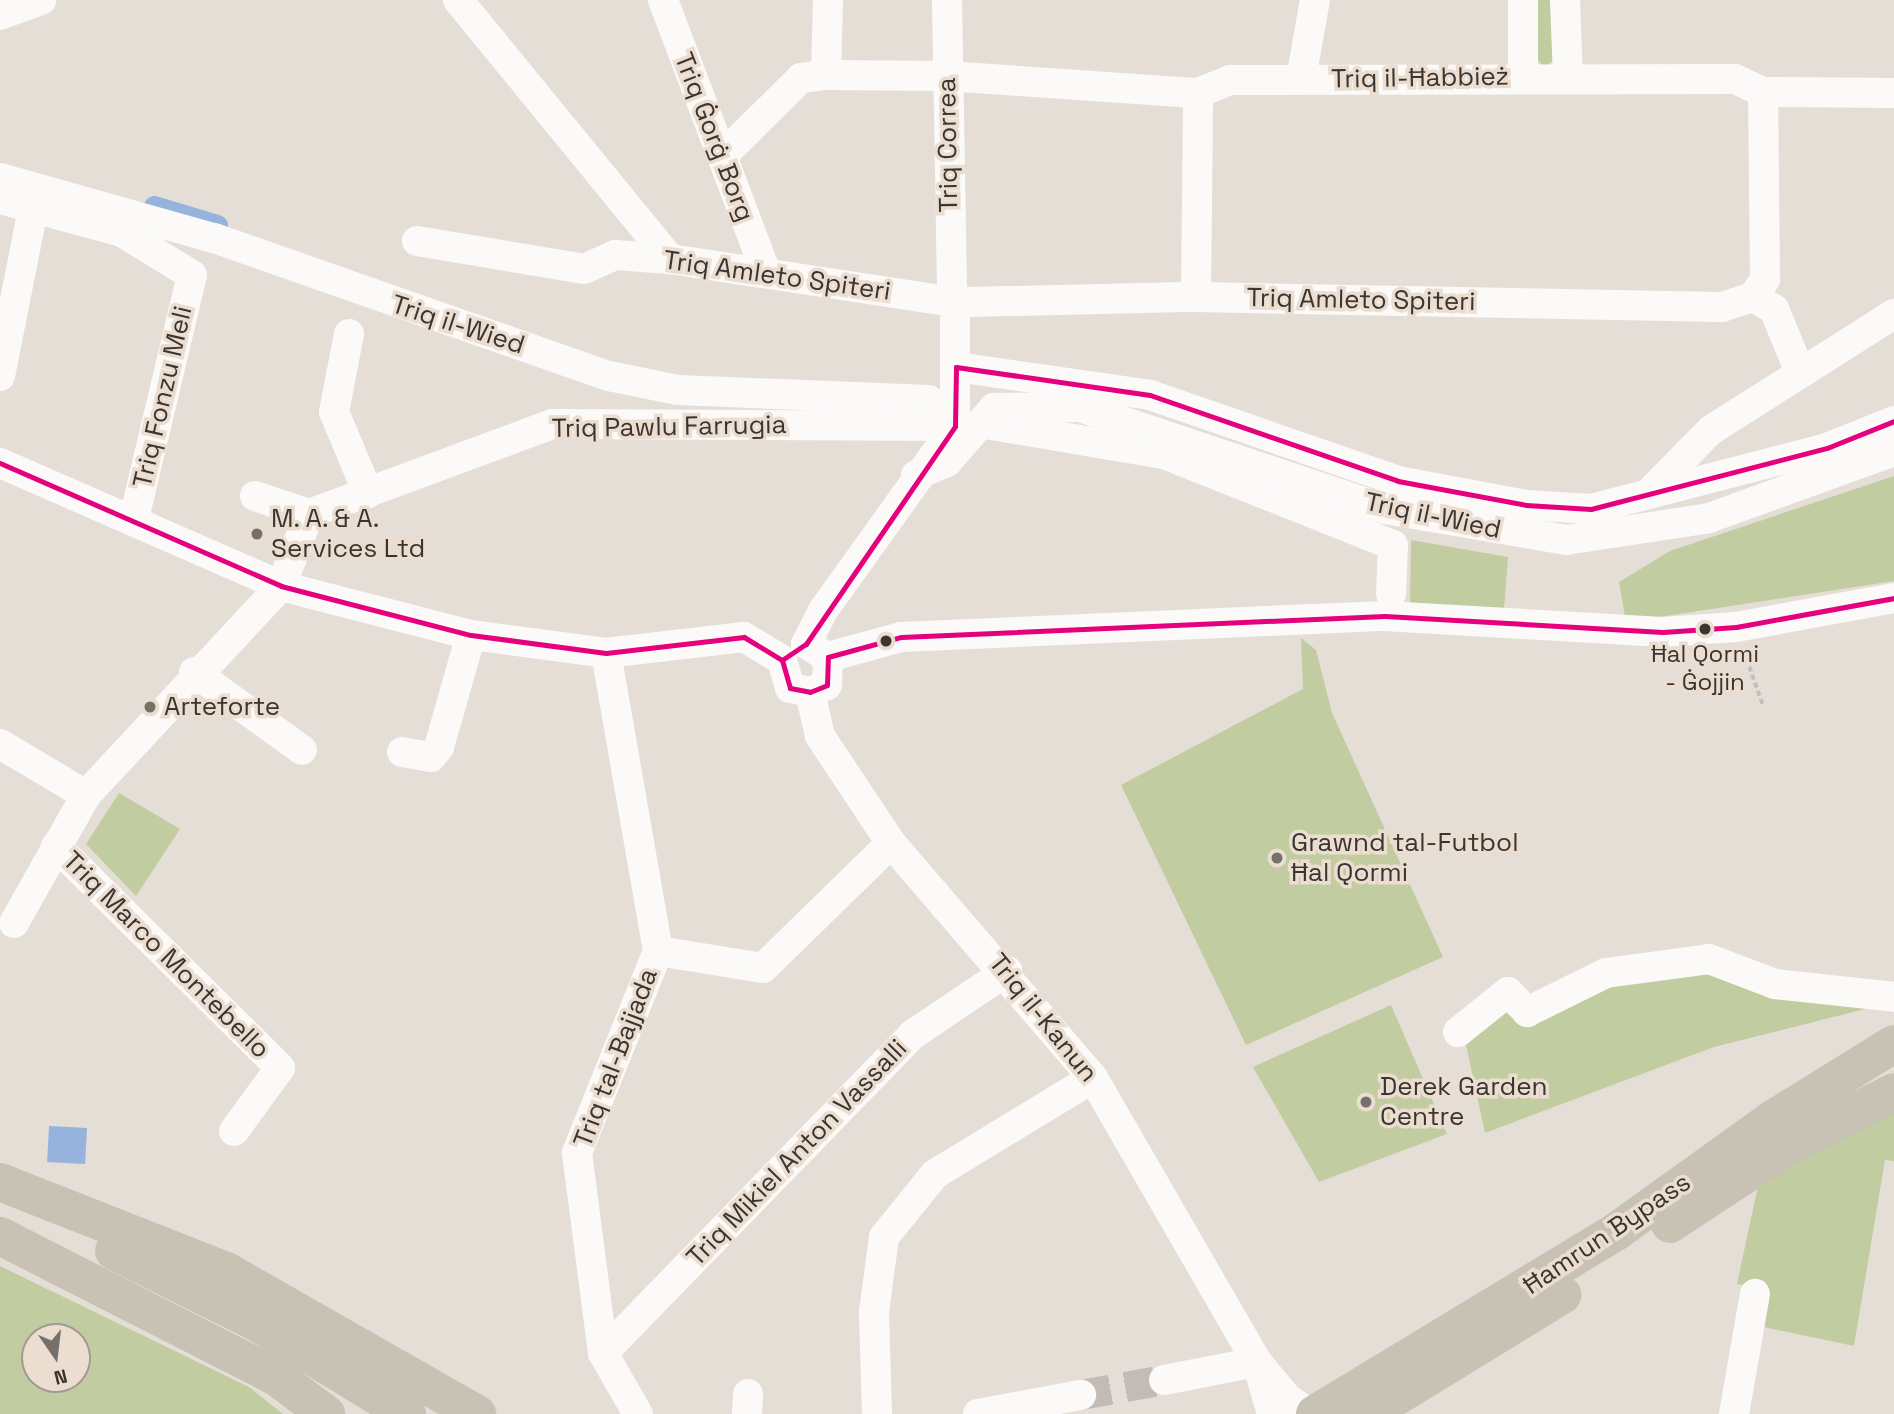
<!DOCTYPE html>
<meta charset="utf-8">
<style>
body{margin:0}
#map{position:relative;width:1894px;height:1414px;overflow:hidden;background:#e5ded7;font-family:"Space Grotesk",sans-serif}
div>[style]{position:absolute}
[style*='--x']{left:calc(var(--x)*1px);top:calc(var(--y)*1px);width:calc(var(--w)*1px);rotate:calc(var(--a)*1deg)}
.green>*{inset:0;background:#c1cca0}
.water>*{inset:0;background:#96b3dd;transform-origin:0 0}
.canal>*{height:21px;margin:-10.5px;padding:0 10.5px;transform-origin:10.5px;border-radius:10.5px;background:#96b3dd}
.minor-tunnel>*{height:30px;margin-top:-15px;transform-origin:0;background:repeating-linear-gradient(90deg,#c3bcb6 0 30px,transparent 0 45px)}
.path>*{height:3.5px;margin-top:-1.75px;transform-origin:0;background:repeating-linear-gradient(90deg,#c1bfbd 0 5px,transparent 0 8.5px)}
.minor>*{height:30px;margin:-15px;padding:0 15px;transform-origin:15px;border-radius:15px;background:#fbfaf9}
.highway>*{height:38px;margin:-19px;padding:0 19px;transform-origin:19px;border-radius:19px;background:#c7c2b4}
.bus-1>*{height:5px;margin:-2.5px;padding:0 2.5px;transform-origin:2.5px;border-radius:2.5px;background:#e5007d}
.dots>*{width:19px;height:19px;translate:-50% -50%;box-sizing:border-box;border:4px solid #ebded1;border-radius:50%}
span{translate:-50% -50%;white-space:nowrap;text-align:center;line-height:1.15;-webkit-text-stroke:7px #ebded1;paint-order:stroke}
.bus-label{font-size:24px;color:#3a3530}
.street-label{font-size:26px;color:#3a3530}
.poi-label{font-size:26px;color:#3a3530}
.left{translate:0 -50%;text-align:left}
.north{position:absolute;left:21px;top:1323px;width:70px;height:70px;box-sizing:border-box;background:#ebded1;border:2px solid #a49a91;border-radius:50%;rotate:166deg;font-size:19px;font-weight:700;line-height:28px;text-align:center;color:#3a3530}
.north::after{content:'';display:block;margin:auto;width:24px;height:32px;background:#76706a;clip-path:polygon(50% 0,100% 100%,50% 72%,0 100%)}
</style>
<div id="map">
<div class="green">
<i style="clip-path:polygon(1533px 0,1557px 0,1559px 56px,1545px 67px,1534px 57px)"></i>
<i style="clip-path:polygon(1894px 476px,1894px 581px,1626px 622px,1619px 582px,1670px 551px)"></i>
<i style="clip-path:polygon(1411px 540px,1508px 557px,1504px 609px,1410px 606px)"></i>
<i style="clip-path:polygon(1301px 638px,1316px 650px,1332px 713px,1443px 957px,1246px 1045px,1121px 785px,1303px 689px)"></i>
<i style="clip-path:polygon(119px 793px,180px 829px,136px 896px,86px 844px)"></i>
<i style="clip-path:polygon(1698px 967px,1877px 1006px,1714px 1047px,1485px 1133px,1465px 1040px,1512px 1007px)"></i>
<i style="clip-path:polygon(1391px 1005px,1447px 1134px,1319px 1182px,1253px 1067px)"></i>
<i style="clip-path:polygon(1894px 1098px,1894px 1161px,1885px 1160px,1854px 1346px,1759px 1326px,1767px 1290px,1737px 1284px,1758px 1186px)"></i>
<i style="clip-path:polygon(evenodd,0 1266px,249px 1387px,283px 1414px,0 1414px,0 1266px,35px 1337px,77px 1337px,77px 1379px,35px 1379px,35px 1337px)"></i>
</div>
<div class="water">
<i style="left:49px;top:1126px;width:38px;height:36px;rotate:3deg"></i>
</div>
<div class="canal">
<i style="--x:154;--y:206;--w:66;--a:16.8"></i>
</div>
<div class="minor-tunnel">
<i style="--x:1081;--y:1395;--w:84;--a:-10.2"></i>
</div>
<div class="path">
<i style="--x:1744;--y:651;--w:57;--a:70.6"></i>
</div>
<div class="minor">
<i style="--x:458;--y:0;--w:335;--a:50.7"></i>
<i style="--x:663;--y:0;--w:292;--a:69.3"></i>
<i style="--x:947;--y:0;--w:290;--a:89"></i>
<i style="--x:1523;--y:0;--w:77;--a:90"></i>
<i style="--x:1565;--y:0;--w:78;--a:87.8"></i>
<i style="--x:0;--y:15;--w:44;--a:-20.1"></i>
<i style="--x:826;--y:75;--w:75;--a:-88.5"></i>
<i style="--x:1301;--y:79;--w:80;--a:-80"></i>
<i style="--x:722;--y:156;--w:111;--a:-44.6"></i>
<i style="--x:801;--y:78;--w:25;--a:-7"></i>
<i style="--x:826;--y:75;--w:120;--a:0.5"></i>
<i style="--x:946;--y:76;--w:253;--a:3.9"></i>
<i style="--x:1198;--y:93;--w:35;--a:-22"></i>
<i style="--x:1230;--y:80;--w:505;--a:-0.11"></i>
<i style="--x:1735;--y:79;--w:31;--a:25"></i>
<i style="--x:1763;--y:92;--w:131;--a:0.4"></i>
<i style="--x:0;--y:178;--w:222;--a:15.7"></i>
<i style="--x:214;--y:238;--w:418;--a:19.3"></i>
<i style="--x:609;--y:376;--w:70;--a:11.5"></i>
<i style="--x:678;--y:390;--w:251;--a:2.3"></i>
<i style="--x:0;--y:199;--w:126;--a:15.1"></i>
<i style="--x:122;--y:232;--w:82;--a:31.6"></i>
<i style="--x:192;--y:275;--w:251;--a:103.4"></i>
<i style="--x:417;--y:241;--w:169;--a:9.5"></i>
<i style="--x:584;--y:269;--w:34;--a:-24"></i>
<i style="--x:615;--y:255;--w:55;--a:4.2"></i>
<i style="--x:670;--y:259;--w:273;--a:8.6"></i>
<i style="--x:1196;--y:297;--w:204;--a:-89.4"></i>
<i style="--x:1753;--y:297;--w:22;--a:-56"></i>
<i style="--x:1765;--y:279;--w:187;--a:-90.6"></i>
<i style="--x:1753;--y:297;--w:24;--a:30"></i>
<i style="--x:1774;--y:309;--w:68;--a:67.6"></i>
<i style="--x:968;--y:302;--w:228;--a:-1.3"></i>
<i style="--x:1196;--y:297;--w:526;--a:1.09"></i>
<i style="--x:1722;--y:307;--w:33;--a:-18"></i>
<i style="--x:349;--y:334;--w:79;--a:100.9"></i>
<i style="--x:334;--y:412;--w:88;--a:67.2"></i>
<i style="--x:956;--y:367;--w:196;--a:8.2"></i>
<i style="--x:1150;--y:395;--w:262;--a:19.1"></i>
<i style="--x:1398;--y:481;--w:130;--a:10.6"></i>
<i style="--x:1526;--y:505;--w:65;--a:3.5"></i>
<i style="--x:1591;--y:509;--w:244;--a:-14.5"></i>
<i style="--x:1827;--y:448;--w:72;--a:-21.9"></i>
<i style="--x:0;--y:376;--w:169;--a:-78.8"></i>
<i style="--x:980;--y:423;--w:187;--a:9.6"></i>
<i style="--x:1164;--y:454;--w:246;--a:21.7"></i>
<i style="--x:1393;--y:545;--w:49;--a:92.3"></i>
<i style="--x:0;--y:463;--w:307;--a:23.6"></i>
<i style="--x:281;--y:586;--w:196;--a:14.5"></i>
<i style="--x:471;--y:635;--w:136;--a:7.6"></i>
<i style="--x:606;--y:653;--w:139;--a:-6.6"></i>
<i style="--x:744;--y:637;--w:44;--a:31.2"></i>
<i style="--x:782;--y:660;--w:29;--a:74"></i>
<i style="--x:790;--y:688;--w:20;--a:11"></i>
<i style="--x:810;--y:692;--w:18;--a:-22"></i>
<i style="--x:827;--y:685;--w:28;--a:-88"></i>
<i style="--x:916;--y:475;--w:34;--a:-23"></i>
<i style="--x:947;--y:462;--w:72;--a:-49"></i>
<i style="--x:994;--y:408;--w:86;--a:-0.7"></i>
<i style="--x:1080;--y:407;--w:322;--a:18.5"></i>
<i style="--x:1385;--y:509;--w:184;--a:9.7"></i>
<i style="--x:1566;--y:540;--w:145;--a:-8.7"></i>
<i style="--x:1709;--y:518;--w:197;--a:-19.9"></i>
<i style="--x:1648;--y:494;--w:90;--a:-45.5"></i>
<i style="--x:1711;--y:430;--w:217;--a:-32.4"></i>
<i style="--x:255;--y:496;--w:57;--a:18.4"></i>
<i style="--x:806;--y:644;--w:26;--a:31"></i>
<i style="--x:828;--y:657;--w:76;--a:-15.3"></i>
<i style="--x:901;--y:637;--w:484;--a:-2.5"></i>
<i style="--x:1385;--y:616;--w:278;--a:3.3"></i>
<i style="--x:1663;--y:632;--w:73;--a:-3.9"></i>
<i style="--x:1736;--y:627;--w:161;--a:-10.4"></i>
<i style="--x:806;--y:644;--w:36;--a:-63"></i>
<i style="--x:822;--y:612;--w:229;--a:-54.4"></i>
<i style="--x:955;--y:426;--w:108;--a:-90"></i>
<i style="--x:606;--y:653;--w:303;--a:80.1"></i>
<i style="--x:658;--y:951;--w:218;--a:111.9"></i>
<i style="--x:577;--y:1153;--w:202;--a:82.6"></i>
<i style="--x:603;--y:1353;--w:70;--a:60.2"></i>
<i style="--x:194;--y:672;--w:133;--a:35.8"></i>
<i style="--x:810;--y:692;--w:45;--a:77.2"></i>
<i style="--x:820;--y:736;--w:128;--a:56.4"></i>
<i style="--x:891;--y:843;--w:310;--a:49.3"></i>
<i style="--x:1093;--y:1078;--w:328;--a:60"></i>
<i style="--x:1257;--y:1362;--w:48;--a:50"></i>
<i style="--x:1288;--y:1399;--w:27;--a:34"></i>
<i style="--x:0;--y:744;--w:100;--a:30.7"></i>
<i style="--x:402;--y:752;--w:29;--a:10"></i>
<i style="--x:431;--y:757;--w:13;--a:-51"></i>
<i style="--x:439;--y:747;--w:116;--a:-74.1"></i>
<i style="--x:56;--y:846;--w:315;--a:44.7"></i>
<i style="--x:280;--y:1068;--w:78;--a:126.1"></i>
<i style="--x:14;--y:923;--w:147;--a:-60.6"></i>
<i style="--x:86;--y:795;--w:286;--a:-47"></i>
<i style="--x:281;--y:586;--w:77;--a:-68.7"></i>
<i style="--x:309;--y:514;--w:259;--a:-20.3"></i>
<i style="--x:552;--y:424;--w:403;--a:0.3"></i>
<i style="--x:658;--y:951;--w:106;--a:9.2"></i>
<i style="--x:763;--y:968;--w:179;--a:-44.3"></i>
<i style="--x:1458;--y:1032;--w:64;--a:-38.7"></i>
<i style="--x:1508;--y:992;--w:28;--a:46"></i>
<i style="--x:1527;--y:1012;--w:88;--a:-26.3"></i>
<i style="--x:1606;--y:973;--w:104;--a:-7.7"></i>
<i style="--x:1709;--y:959;--w:71;--a:20.7"></i>
<i style="--x:1775;--y:984;--w:120;--a:6.2"></i>
<i style="--x:603;--y:1353;--w:443;--a:-45.8"></i>
<i style="--x:912;--y:1035;--w:115;--a:-34"></i>
<i style="--x:1164;--y:1380;--w:95;--a:-11"></i>
<i style="--x:1257;--y:1362;--w:54;--a:73.9"></i>
<i style="--x:747;--y:1414;--w:20;--a:-87"></i>
<i style="--x:877;--y:1414;--w:102;--a:-91.7"></i>
<i style="--x:874;--y:1312;--w:76;--a:-82.4"></i>
<i style="--x:884;--y:1237;--w:81;--a:-51"></i>
<i style="--x:935;--y:1174;--w:185;--a:-31.3"></i>
<i style="--x:978;--y:1414;--w:105;--a:-10.5"></i>
<i style="--x:1734;--y:1414;--w:122;--a:-80.1"></i>
</div>
<div class="highway">
<i style="--x:0;--y:1182;--w:245;--a:21.5"></i>
<i style="--x:228;--y:1272;--w:287;--a:29.7"></i>
<i style="--x:1670;--y:1224;--w:144;--a:-33.4"></i>
<i style="--x:1790;--y:1145;--w:117;--a:-27"></i>
<i style="--x:0;--y:1236;--w:309;--a:27"></i>
<i style="--x:275;--y:1376;--w:64;--a:36.7"></i>
<i style="--x:114;--y:1251;--w:159;--a:26.6"></i>
<i style="--x:256;--y:1322;--w:177;--a:31.4"></i>
<i style="--x:1315;--y:1414;--w:353;--a:-31.2"></i>
<i style="--x:1617;--y:1231;--w:192;--a:-35.7"></i>
<i style="--x:1773;--y:1119;--w:142;--a:-31.8"></i>
<i style="--x:1368;--y:1414;--w:228;--a:-31.5"></i>
</div>
<div class="bus-1">
<i style="--x:0;--y:463;--w:307;--a:23.6"></i>
<i style="--x:281;--y:586;--w:196;--a:14.5"></i>
<i style="--x:471;--y:635;--w:136;--a:7.6"></i>
<i style="--x:606;--y:653;--w:139;--a:-6.6"></i>
<i style="--x:744;--y:637;--w:44;--a:31.2"></i>
<i style="--x:782;--y:660;--w:29;--a:74"></i>
<i style="--x:790;--y:688;--w:20;--a:11"></i>
<i style="--x:810;--y:692;--w:18;--a:-22"></i>
<i style="--x:827;--y:685;--w:28;--a:-88"></i>
<i style="--x:828;--y:657;--w:76;--a:-15.3"></i>
<i style="--x:901;--y:637;--w:484;--a:-2.5"></i>
<i style="--x:1385;--y:616;--w:278;--a:3.3"></i>
<i style="--x:1663;--y:632;--w:73;--a:-3.9"></i>
<i style="--x:1736;--y:627;--w:161;--a:-10.4"></i>
<i style="--x:782;--y:660;--w:29;--a:-34"></i>
<i style="--x:806;--y:644;--w:264;--a:-55.6"></i>
<i style="--x:955;--y:426;--w:59;--a:-89"></i>
<i style="--x:956;--y:367;--w:196;--a:8.2"></i>
<i style="--x:1150;--y:395;--w:262;--a:19.1"></i>
<i style="--x:1398;--y:481;--w:130;--a:10.6"></i>
<i style="--x:1526;--y:505;--w:65;--a:3.5"></i>
<i style="--x:1591;--y:509;--w:244;--a:-14.5"></i>
<i style="--x:1827;--y:448;--w:72;--a:-21.9"></i>
</div>
<div class="dots">
<i style="left:257px;top:534px;background:#76706a"></i>
<i style="left:1705px;top:629px;background:#3a3530"></i>
<i style="left:886px;top:641px;background:#3a3530"></i>
<i style="left:150px;top:707px;background:#76706a"></i>
<i style="left:1277px;top:858px;background:#76706a"></i>
<i style="left:1366px;top:1102px;background:#76706a"></i>
</div>
<div class="bus-label">
<span style="left:1705px;top:668px">Ħal Qormi<br>- Ġojjin</span>
</div>
<div class="street-label">
<span style="left:1420px;top:78px;rotate:-1deg">Triq il-Ħabbież</span>
<span style="left:714px;top:137px;rotate:69deg">Triq Ġorġ Borg</span>
<span style="left:948px;top:145px;rotate:-91deg">Triq Correa</span>
<span style="left:777px;top:276px;rotate:8deg">Triq Amleto Spiteri</span>
<span style="left:1361px;top:300px;rotate:1deg">Triq Amleto Spiteri</span>
<span style="left:458px;top:325px;rotate:18deg">Triq il-Wied</span>
<span style="left:163px;top:397px;rotate:-77deg">Triq Fonzu Meli</span>
<span style="left:669px;top:427px;rotate:-1deg">Triq Pawlu Farrugia</span>
<span style="left:1433px;top:516px;rotate:12deg">Triq il-Wied</span>
<span style="left:166px;top:955px;rotate:45deg">Triq Marco Montebello</span>
<span style="left:1043px;top:1018px;rotate:51deg">Triq il-Kanun</span>
<span style="left:616px;top:1058px;rotate:-69deg">Triq tal-Bajjada</span>
<span style="left:797px;top:1153px;rotate:-46deg">Triq Mikiel Anton Vassalli</span>
<span style="left:1607px;top:1234px;rotate:-34deg">Ħamrun Bypass</span>
</div>
<div class="poi-label">
<span class="left" style="left:271px;top:534px">M. A. &amp; A.<br>Services Ltd</span>
<span class="left" style="left:164px;top:707px">Arteforte</span>
<span class="left" style="left:1291px;top:858px">Grawnd tal-Futbol<br>Ħal Qormi</span>
<span class="left" style="left:1380px;top:1102px">Derek Garden<br>Centre</span>
</div>
<div class="north">N</div>
</div>
